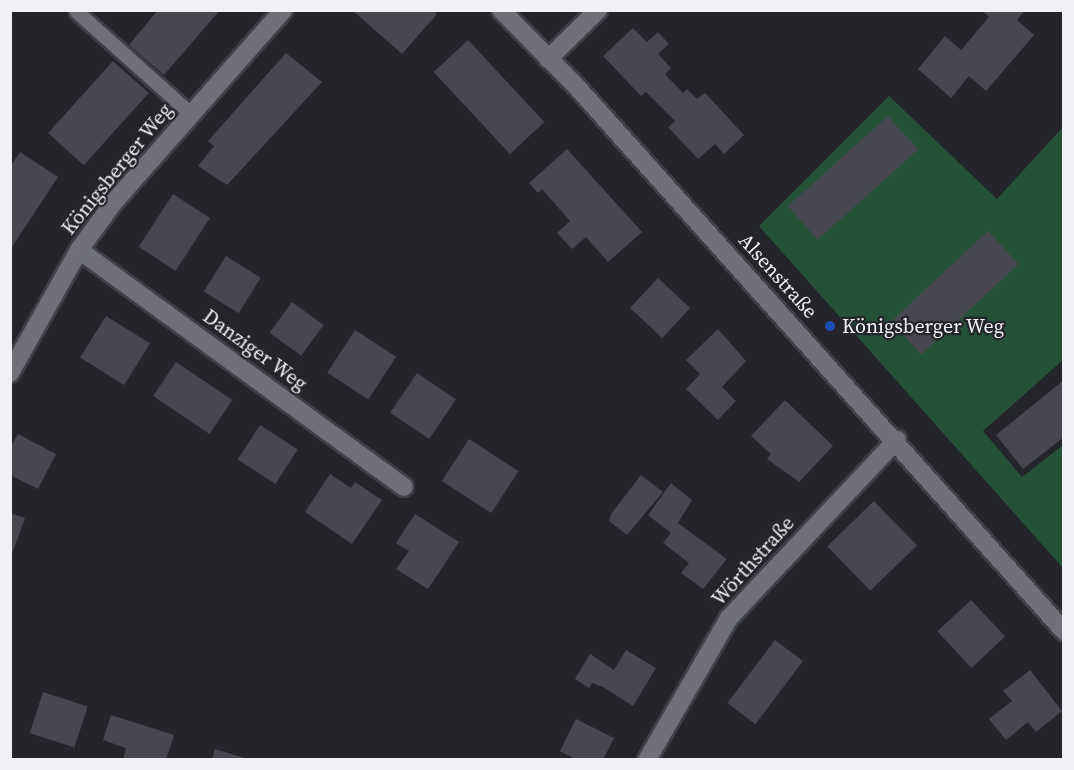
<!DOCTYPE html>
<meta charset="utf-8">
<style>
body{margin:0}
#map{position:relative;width:1074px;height:770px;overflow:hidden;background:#24252b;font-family:"Source Serif 4",serif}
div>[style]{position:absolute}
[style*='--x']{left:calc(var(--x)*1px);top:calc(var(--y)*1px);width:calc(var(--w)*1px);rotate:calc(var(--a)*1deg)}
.green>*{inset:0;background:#255138}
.building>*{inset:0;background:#47474f;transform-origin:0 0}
.roads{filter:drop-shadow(2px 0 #3f4046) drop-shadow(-2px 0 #3f4046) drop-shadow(0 2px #3f4046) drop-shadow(0 -2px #3f4046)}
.service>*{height:14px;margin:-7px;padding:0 7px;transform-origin:7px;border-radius:7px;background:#6f7078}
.minor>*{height:18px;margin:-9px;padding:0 9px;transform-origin:9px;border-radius:9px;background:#6f7078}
.dots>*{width:16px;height:16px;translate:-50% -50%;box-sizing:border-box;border:3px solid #24252b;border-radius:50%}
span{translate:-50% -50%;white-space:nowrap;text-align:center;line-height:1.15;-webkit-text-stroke:4.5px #24252b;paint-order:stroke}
.street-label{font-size:20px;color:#f0f1f5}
.poi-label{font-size:20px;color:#f0f1f5}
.left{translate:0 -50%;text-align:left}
.frame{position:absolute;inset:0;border:12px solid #f0f1f5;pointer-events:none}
</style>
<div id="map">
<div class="green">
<i style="clip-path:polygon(889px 96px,997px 199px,1063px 127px,1063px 360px,983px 431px,1022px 477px,1063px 445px,1063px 568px,759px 226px)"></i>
</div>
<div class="building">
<i style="clip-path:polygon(158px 10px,220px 10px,164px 75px,129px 45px)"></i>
<i style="clip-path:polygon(352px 10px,433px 10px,437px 14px,402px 54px)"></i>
<i style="clip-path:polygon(981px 10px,1025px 10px,1017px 20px,1034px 35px,986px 91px,969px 76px,951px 98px,918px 69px,945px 36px,961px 50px,989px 17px)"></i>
<i style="clip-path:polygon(633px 28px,647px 42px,658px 32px,669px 44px,658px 54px,671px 68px,665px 74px,683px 93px,687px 89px,697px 99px,705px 93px,744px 135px,724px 154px,715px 144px,698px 159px,668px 127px,675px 121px,646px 92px,641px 96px,603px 56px)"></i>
<i style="left:468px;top:40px;width:112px;height:47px;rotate:47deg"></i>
<i style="clip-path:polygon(286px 53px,322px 82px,227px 185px,198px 166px,214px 146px,208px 141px)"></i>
<i style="left:113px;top:61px;width:48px;height:97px;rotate:42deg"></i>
<i style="left:888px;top:116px;width:45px;height:135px;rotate:48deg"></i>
<i style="clip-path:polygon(567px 149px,642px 232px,608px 262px,586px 237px,572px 249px,557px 233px,570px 221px,542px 189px,538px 193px,529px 183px)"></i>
<i style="clip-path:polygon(20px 152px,58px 177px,10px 250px,10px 167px)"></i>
<i style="left:173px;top:194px;width:44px;height:63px;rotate:33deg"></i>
<i style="left:988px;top:231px;width:45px;height:133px;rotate:47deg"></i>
<i style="left:226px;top:256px;width:41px;height:42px;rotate:32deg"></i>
<i style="left:658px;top:278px;width:44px;height:41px;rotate:43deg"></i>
<i style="left:292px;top:302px;width:39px;height:38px;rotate:36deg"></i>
<i style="left:106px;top:316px;width:52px;height:49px;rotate:32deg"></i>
<i style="clip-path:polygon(718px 329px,746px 361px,722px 387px,736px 401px,718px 420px,686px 389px,700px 374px,686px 360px)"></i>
<i style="left:355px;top:330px;width:49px;height:51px;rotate:33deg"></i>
<i style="left:176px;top:362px;width:68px;height:41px;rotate:34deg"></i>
<i style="left:417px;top:373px;width:47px;height:48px;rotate:34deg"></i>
<i style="clip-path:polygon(1064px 380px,1064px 437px,1023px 469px,996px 435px)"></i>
<i style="clip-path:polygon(785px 400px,833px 446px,799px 482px,767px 459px,771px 454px,751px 436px)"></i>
<i style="left:260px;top:425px;width:45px;height:41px;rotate:33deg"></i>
<i style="clip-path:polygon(18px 434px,56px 454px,38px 489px,10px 475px,10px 448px)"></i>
<i style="left:469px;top:439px;width:59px;height:50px;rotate:33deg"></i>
<i style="clip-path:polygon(330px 474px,351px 488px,355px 482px,382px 500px,352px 544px,305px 512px)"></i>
<i style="clip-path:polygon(641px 475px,663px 492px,627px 535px,609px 521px,611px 514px)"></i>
<i style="clip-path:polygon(671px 483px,692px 500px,678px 523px,727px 559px,703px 589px,681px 573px,689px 563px,663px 543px,671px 533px,648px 515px)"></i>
<i style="left:874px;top:501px;width:62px;height:65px;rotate:46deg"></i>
<i style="clip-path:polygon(10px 513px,25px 518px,11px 557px,10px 557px)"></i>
<i style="clip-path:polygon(415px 514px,459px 542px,428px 589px,396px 569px,409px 551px,396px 543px)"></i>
<i style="left:971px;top:600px;width:50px;height:46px;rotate:47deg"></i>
<i style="left:775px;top:640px;width:35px;height:79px;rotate:37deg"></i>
<i style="clip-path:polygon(626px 650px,656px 668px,633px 706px,603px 687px,592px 683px,589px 688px,575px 679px,590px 654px,614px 670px)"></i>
<i style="clip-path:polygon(1030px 670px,1062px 711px,1036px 732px,1028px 722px,1006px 740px,989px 719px,1012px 701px,1003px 691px)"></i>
<i style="left:43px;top:692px;width:47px;height:43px;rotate:18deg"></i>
<i style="clip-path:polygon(111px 715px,174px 735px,166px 760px,123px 760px,126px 748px,103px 740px)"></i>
<i style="clip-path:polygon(576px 719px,614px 738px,603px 760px,577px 760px,560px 751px)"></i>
<i style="clip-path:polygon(215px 749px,248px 759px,248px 760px,212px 760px)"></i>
</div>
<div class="roads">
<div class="service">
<i style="--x:77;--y:12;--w:153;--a:41.8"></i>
</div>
<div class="minor">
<i style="--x:501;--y:10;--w:107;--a:45.4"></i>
<i style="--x:576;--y:86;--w:732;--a:48.16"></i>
<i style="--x:548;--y:59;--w:70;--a:-44.4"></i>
<i style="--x:79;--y:250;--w:402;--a:36.1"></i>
<i style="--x:10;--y:373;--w:141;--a:-60.7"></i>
<i style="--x:79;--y:250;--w:59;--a:-53.9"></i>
<i style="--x:114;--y:202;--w:256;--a:-48.6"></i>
<i style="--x:647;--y:760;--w:164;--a:-60"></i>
<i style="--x:729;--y:618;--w:245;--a:-46.7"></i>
</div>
</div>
<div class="dots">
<i style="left:830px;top:326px;background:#1a4fb4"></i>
</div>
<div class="street-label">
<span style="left:117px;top:169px;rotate:-51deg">Königsberger Weg</span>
<span style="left:778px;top:276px;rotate:48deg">Alsenstraße</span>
<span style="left:255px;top:350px;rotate:36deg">Danziger Weg</span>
<span style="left:753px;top:561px;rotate:-48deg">Wörthstraße</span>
</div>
<div class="poi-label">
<span class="left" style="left:842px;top:326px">Königsberger Weg</span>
</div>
<div class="frame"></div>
</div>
